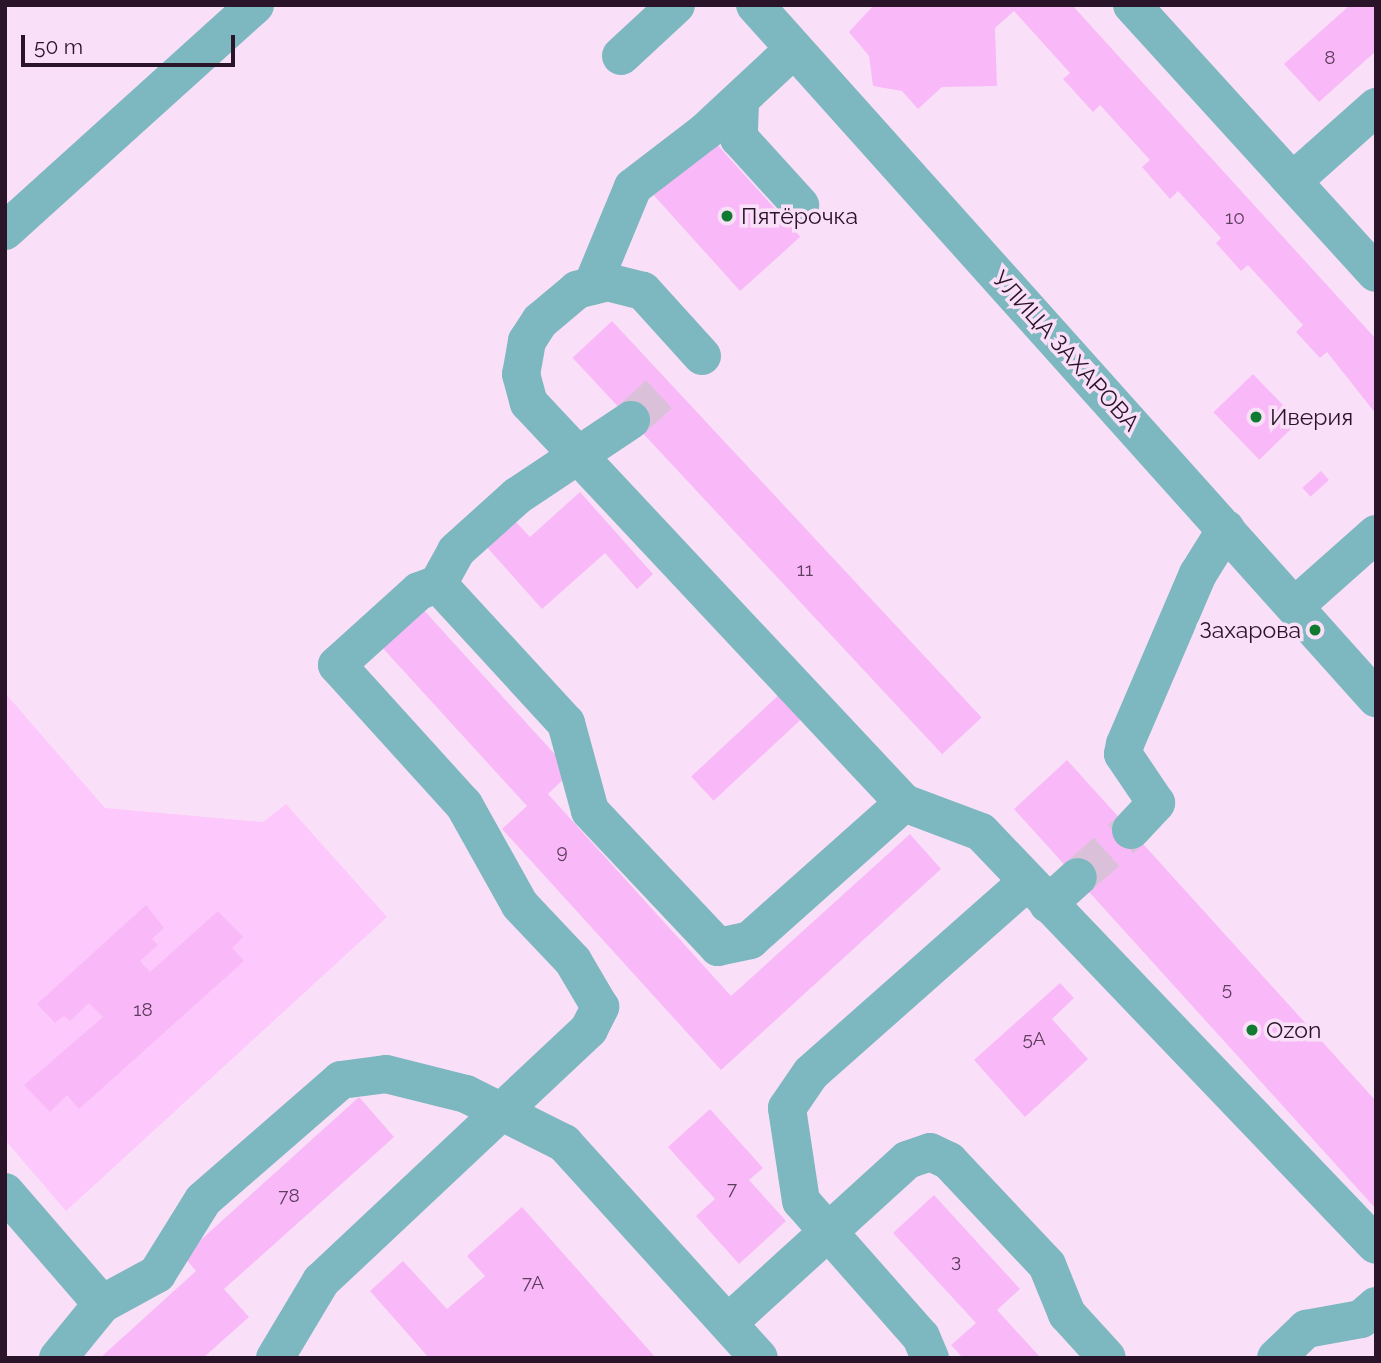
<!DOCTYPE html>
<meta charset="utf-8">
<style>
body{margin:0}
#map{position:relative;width:1381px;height:1363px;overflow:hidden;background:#f9e0f8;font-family:Raleway,sans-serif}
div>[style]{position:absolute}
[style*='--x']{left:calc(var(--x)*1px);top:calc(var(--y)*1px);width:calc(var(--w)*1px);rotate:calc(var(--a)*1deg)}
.built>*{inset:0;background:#fdc8fc}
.building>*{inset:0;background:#f9b9f8;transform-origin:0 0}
.minor-tunnel>*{height:38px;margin-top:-19px;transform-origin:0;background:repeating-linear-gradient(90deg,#dac1d9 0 38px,transparent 0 57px)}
.minor>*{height:38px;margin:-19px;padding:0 19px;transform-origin:19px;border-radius:19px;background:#7db7bf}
.dots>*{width:19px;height:19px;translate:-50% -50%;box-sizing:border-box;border:4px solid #f9e0f8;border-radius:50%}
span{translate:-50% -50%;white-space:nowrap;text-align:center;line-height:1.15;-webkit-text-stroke:7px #f9e0f8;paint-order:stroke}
.number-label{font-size:19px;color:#5e3d5e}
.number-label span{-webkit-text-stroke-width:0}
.poi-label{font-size:23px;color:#2a142a}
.left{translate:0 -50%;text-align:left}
.right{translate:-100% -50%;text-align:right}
.street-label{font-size:23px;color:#2a142a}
.frame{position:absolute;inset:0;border:7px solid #2a142a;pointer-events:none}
.scale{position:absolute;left:21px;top:35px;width:214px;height:32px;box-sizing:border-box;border:4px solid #2a142a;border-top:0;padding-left:9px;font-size:21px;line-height:24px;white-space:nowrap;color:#2a142a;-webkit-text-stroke:5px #f9e0f8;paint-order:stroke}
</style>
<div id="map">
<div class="built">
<i style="clip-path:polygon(5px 693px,105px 808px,263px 822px,286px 804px,387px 917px,66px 1211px,5px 1140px)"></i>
</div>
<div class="building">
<i style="clip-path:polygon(874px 5px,1072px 5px,1376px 339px,1376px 414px,1327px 352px,1320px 358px,1296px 332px,1303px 325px,1248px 265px,1241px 271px,1216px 243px,1221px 238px,1178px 191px,1170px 199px,1142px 167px,1150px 160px,1100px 105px,1093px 112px,1063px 79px,1070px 73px,1014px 11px,995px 28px,997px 86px,942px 87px,918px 109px,902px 91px,873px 86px,869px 56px,849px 32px)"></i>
<i style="clip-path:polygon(1350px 5px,1376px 5px,1376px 51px,1319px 102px,1284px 64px)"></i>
<i style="left:714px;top:141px;width:129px;height:81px;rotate:48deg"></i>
<i style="left:612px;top:321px;width:542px;height:54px;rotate:47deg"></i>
<i style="left:1253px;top:374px;width:66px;height:55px;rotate:46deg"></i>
<i style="left:1321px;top:471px;width:12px;height:25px;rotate:48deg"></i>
<i style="clip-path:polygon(580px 492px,653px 574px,637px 589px,605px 553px,542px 609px,485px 545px,514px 520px,530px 537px)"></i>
<i style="clip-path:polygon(421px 607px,571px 772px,548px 794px,731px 996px,910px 834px,941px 869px,721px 1070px,502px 829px,527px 806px,379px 644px)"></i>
<i style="left:784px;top:690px;width:33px;height:127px;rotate:47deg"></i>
<i style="clip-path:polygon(1067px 760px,1376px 1101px,1376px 1209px,1014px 809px)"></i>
<i style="clip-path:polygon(146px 905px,164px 928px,152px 939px,158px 945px,140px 961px,150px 972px,218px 911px,243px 937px,232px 948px,244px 961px,79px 1109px,67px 1095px,50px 1112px,24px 1085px,103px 1017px,89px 1003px,70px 1021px,64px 1016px,55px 1023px,37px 1004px)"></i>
<i style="clip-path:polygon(1060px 983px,1074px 998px,1052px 1019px,1088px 1059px,1025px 1117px,974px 1060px)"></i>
<i style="clip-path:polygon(359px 1097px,394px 1137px,224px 1289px,249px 1317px,203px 1358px,100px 1358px,196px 1271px,183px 1256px)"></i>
<i style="clip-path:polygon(710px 1109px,763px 1168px,749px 1180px,786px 1221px,739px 1264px,696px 1216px,715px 1199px,668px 1147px)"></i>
<i style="clip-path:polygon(934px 1195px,1020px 1289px,997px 1310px,1041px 1358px,963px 1358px,951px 1345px,976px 1323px,893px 1233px)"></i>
<i style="clip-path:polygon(522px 1207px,656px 1358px,429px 1358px,370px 1291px,403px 1261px,447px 1309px,485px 1276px,467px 1256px)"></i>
</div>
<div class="minor-tunnel">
<i style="--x:631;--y:420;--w:53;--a:-42.7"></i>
<i style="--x:1078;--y:877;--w:71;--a:-41.6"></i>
</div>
<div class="minor">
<i style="--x:755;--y:5;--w:931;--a:48.14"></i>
<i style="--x:1132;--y:5;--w:362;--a:47.7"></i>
<i style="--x:621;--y:56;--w:75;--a:-42.8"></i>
<i style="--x:740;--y:102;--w:36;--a:92"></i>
<i style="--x:739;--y:138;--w:91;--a:47.7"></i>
<i style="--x:1294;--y:180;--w:110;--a:-41.7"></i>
<i style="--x:5;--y:231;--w:337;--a:-42.1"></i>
<i style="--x:592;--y:286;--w:107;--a:-67.5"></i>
<i style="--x:633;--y:187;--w:92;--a:-37.5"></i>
<i style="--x:706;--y:131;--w:120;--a:-43"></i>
<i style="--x:702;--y:356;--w:88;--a:-132.2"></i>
<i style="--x:643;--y:291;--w:36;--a:-166"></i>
<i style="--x:608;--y:282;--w:32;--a:166"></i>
<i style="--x:577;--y:290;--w:48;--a:140"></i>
<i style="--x:540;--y:321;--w:24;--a:123"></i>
<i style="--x:527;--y:341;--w:34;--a:100"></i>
<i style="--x:521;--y:374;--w:30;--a:75"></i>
<i style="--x:529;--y:403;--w:548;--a:46.85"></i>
<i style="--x:904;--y:803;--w:82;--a:20.6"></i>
<i style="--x:981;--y:832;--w:571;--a:46.28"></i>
<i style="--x:438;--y:584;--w:38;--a:-61"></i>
<i style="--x:456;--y:551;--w:82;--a:-42"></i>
<i style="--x:517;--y:496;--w:137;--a:-33.7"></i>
<i style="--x:1296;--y:605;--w:107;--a:-41.6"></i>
<i style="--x:1131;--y:830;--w:37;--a:-47"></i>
<i style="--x:1156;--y:803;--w:59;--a:-124"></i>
<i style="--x:1123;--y:754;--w:10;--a:-79"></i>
<i style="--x:1125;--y:744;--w:185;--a:-66.8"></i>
<i style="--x:1198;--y:574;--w:53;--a:-58.1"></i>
<i style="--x:1048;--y:904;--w:40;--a:-42"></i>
<i style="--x:5;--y:1192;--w:148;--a:49.1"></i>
<i style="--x:728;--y:1323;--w:242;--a:-42.3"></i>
<i style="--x:907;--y:1160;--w:24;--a:-19"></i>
<i style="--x:930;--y:1152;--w:21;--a:25"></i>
<i style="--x:949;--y:1161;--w:143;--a:46.7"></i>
<i style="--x:1047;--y:1265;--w:53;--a:67.8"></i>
<i style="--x:1067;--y:1314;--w:59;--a:47.7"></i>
<i style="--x:58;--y:1358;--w:70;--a:-50.8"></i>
<i style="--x:102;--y:1304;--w:63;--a:-28.6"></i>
<i style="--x:157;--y:1274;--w:87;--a:-58.1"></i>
<i style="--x:203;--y:1200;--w:183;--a:-41"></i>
<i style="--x:341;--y:1080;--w:45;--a:-7.6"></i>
<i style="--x:386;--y:1074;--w:82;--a:14"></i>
<i style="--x:466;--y:1094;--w:110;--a:26.6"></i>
<i style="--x:564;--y:1143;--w:290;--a:47.8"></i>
<i style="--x:275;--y:1358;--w:90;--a:-59.1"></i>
<i style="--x:321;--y:1281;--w:368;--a:-43.2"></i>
<i style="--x:589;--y:1029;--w:25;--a:-63"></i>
<i style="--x:600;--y:1007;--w:53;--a:-120.4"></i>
<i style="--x:573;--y:961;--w:77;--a:-133.4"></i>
<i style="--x:520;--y:905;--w:115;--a:-119.2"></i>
<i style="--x:464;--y:805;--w:189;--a:-132.2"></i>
<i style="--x:337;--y:665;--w:110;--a:-42.1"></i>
<i style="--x:419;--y:591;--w:20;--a:-20"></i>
<i style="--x:438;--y:584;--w:189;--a:47.4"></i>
<i style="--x:566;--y:723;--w:91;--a:74.7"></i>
<i style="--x:590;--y:811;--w:187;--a:46.7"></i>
<i style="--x:718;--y:947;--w:33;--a:-12"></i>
<i style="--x:750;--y:940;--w:206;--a:-41.7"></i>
<i style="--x:930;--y:1358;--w:23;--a:-113"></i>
<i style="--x:921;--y:1337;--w:181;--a:-131.4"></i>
<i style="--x:801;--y:1201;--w:94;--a:-98.6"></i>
<i style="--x:787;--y:1108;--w:42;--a:-55.6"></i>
<i style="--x:811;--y:1073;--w:288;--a:-41.5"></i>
<i style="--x:1276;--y:1358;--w:42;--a:-44"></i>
<i style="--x:1306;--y:1329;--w:56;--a:-10.3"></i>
<i style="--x:1361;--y:1319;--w:20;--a:-41"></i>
</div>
<div class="dots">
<i style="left:727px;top:216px;background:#107b30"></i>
<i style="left:1256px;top:417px;background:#107b30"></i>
<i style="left:1315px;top:630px;background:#107b30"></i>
<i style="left:1252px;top:1030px;background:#107b30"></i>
</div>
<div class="number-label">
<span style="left:1330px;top:58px">8</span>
<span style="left:1235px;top:218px">10</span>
<span style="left:805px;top:570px">11</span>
<span style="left:562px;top:852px">9</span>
<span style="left:1227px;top:989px">5</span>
<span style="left:143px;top:1010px">18</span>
<span style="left:1034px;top:1039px">5А</span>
<span style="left:732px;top:1189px">7</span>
<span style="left:289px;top:1196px">78</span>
<span style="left:956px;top:1261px">3</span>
<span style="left:533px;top:1283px">7А</span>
</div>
<div class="poi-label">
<span class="left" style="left:741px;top:216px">Пятёрочка</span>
<span class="left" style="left:1270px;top:417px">Иверия</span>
<span class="right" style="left:1301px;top:630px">Захарова</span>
<span class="left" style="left:1266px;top:1030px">Ozon</span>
</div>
<div class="street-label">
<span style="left:1066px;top:351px;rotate:48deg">УЛИЦА ЗАХАРОВА</span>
</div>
<div class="frame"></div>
<div class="scale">50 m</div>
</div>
